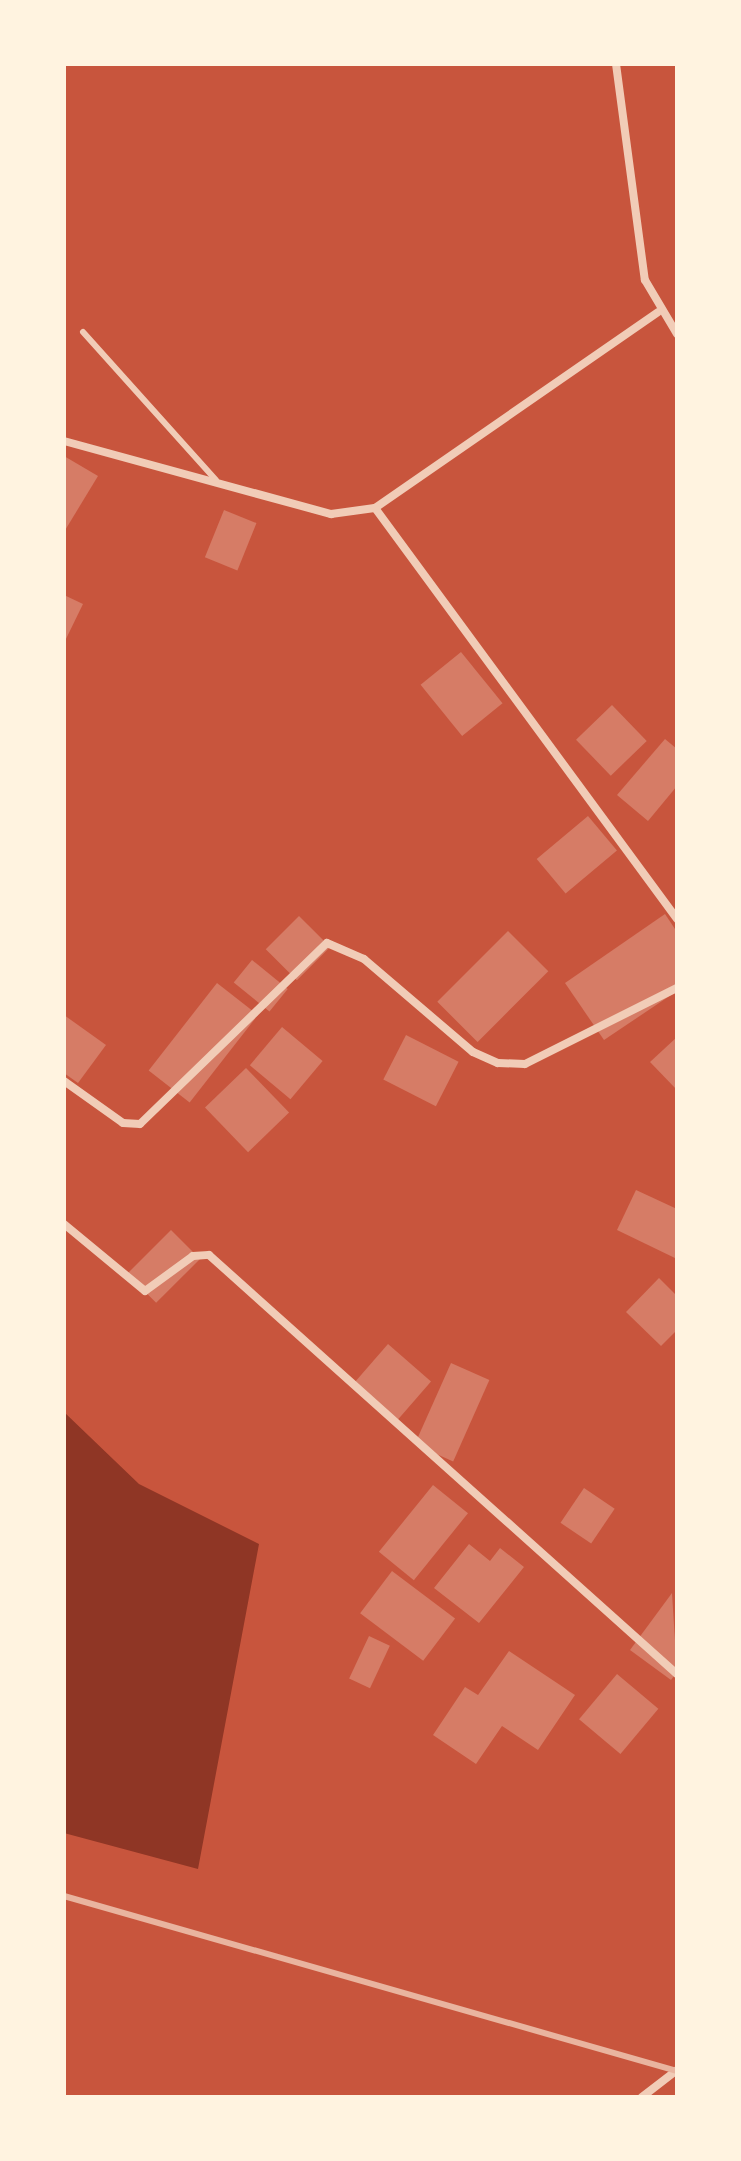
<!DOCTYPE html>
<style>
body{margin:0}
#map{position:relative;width:741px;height:2161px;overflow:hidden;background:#c8553d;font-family:"Work Sans",sans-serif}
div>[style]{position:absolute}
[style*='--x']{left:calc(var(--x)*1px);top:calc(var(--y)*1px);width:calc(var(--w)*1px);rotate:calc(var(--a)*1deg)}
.water>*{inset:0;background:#8f3625}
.building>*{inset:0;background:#d67c66;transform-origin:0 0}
.service>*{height:6px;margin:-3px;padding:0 3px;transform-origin:3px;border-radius:3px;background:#f1ccb7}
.minor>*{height:8px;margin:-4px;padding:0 4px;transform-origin:4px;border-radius:4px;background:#f1ccb7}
.rail>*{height:6px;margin:-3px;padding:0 3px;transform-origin:3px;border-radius:3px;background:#e9b49f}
span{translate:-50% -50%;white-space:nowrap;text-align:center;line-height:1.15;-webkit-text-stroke:8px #fff3e0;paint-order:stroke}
.frame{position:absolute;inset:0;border:66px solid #fff3e0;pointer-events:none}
</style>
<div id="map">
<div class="water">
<i style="clip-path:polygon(64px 1412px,139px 1484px,259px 1544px,198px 1869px,64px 1833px)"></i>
</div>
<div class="building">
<i style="clip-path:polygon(64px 456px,98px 476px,64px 532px)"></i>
<i style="left:224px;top:510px;width:35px;height:51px;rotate:22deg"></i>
<i style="clip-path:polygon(64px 595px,83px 604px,64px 643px)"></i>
<i style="left:461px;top:652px;width:66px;height:52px;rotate:51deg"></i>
<i style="left:612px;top:705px;width:50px;height:50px;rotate:46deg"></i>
<i style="clip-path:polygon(665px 739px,677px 749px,677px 786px,648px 821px,617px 795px)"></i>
<i style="left:588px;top:816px;width:45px;height:67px;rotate:50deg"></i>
<i style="clip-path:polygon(665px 914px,677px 932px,677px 991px,604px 1040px,565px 983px)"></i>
<i style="left:299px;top:916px;width:44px;height:47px;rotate:45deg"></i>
<i style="left:508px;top:931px;width:57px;height:100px;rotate:45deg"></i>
<i style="left:252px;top:960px;width:46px;height:29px;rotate:39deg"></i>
<i style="left:217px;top:983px;width:52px;height:111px;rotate:38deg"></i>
<i style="clip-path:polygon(64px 1015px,106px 1045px,78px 1083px,64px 1073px)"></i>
<i style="left:282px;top:1027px;width:53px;height:50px;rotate:40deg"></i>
<i style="left:406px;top:1035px;width:59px;height:50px;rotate:27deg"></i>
<i style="clip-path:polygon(677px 1037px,677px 1090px,650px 1062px)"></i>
<i style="left:246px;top:1068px;width:62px;height:57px;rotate:46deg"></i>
<i style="clip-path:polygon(636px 1190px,677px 1209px,677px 1259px,617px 1230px)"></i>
<i style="left:171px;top:1230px;width:41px;height:62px;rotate:45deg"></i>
<i style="clip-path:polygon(659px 1278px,677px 1296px,677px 1330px,661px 1346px,626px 1312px)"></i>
<i style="left:388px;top:1344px;width:57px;height:55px;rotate:41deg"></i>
<i style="left:451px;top:1363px;width:42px;height:89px;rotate:24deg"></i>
<i style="left:433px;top:1485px;width:45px;height:86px;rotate:39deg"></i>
<i style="left:584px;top:1488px;width:37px;height:42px;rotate:34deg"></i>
<i style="clip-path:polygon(469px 1544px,490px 1561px,500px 1548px,524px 1567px,479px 1623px,434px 1588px)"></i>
<i style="left:392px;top:1571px;width:79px;height:53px;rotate:37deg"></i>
<i style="clip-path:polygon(672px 1593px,677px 1672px,671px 1680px,630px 1650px)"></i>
<i style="left:369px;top:1636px;width:23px;height:47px;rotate:25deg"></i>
<i style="clip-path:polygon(509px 1651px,575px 1695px,538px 1750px,502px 1726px,476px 1764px,433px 1735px,465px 1687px,478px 1695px)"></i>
<i style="left:617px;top:1674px;width:54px;height:59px;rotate:40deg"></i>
</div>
<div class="service">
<i style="--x:83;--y:332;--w:199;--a:48.1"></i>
</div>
<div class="minor">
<i style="--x:616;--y:64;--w:218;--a:82.4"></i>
<i style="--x:645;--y:280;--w:63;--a:59.3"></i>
<i style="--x:64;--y:441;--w:277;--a:15.3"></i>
<i style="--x:331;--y:514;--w:44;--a:-7.8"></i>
<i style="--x:375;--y:508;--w:344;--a:-34.7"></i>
<i style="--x:375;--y:508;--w:510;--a:53.69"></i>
<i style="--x:64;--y:1081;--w:72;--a:35.4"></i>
<i style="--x:123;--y:1123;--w:17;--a:3"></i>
<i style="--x:140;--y:1124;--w:260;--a:-44.1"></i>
<i style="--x:327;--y:943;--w:40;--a:23.4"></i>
<i style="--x:364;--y:959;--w:143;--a:40.5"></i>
<i style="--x:473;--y:1052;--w:27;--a:24"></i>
<i style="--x:498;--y:1063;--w:27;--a:2"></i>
<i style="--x:525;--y:1064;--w:170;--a:-26.6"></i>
<i style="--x:64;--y:1224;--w:105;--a:39.6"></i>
<i style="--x:145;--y:1291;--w:59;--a:-36.1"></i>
<i style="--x:193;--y:1256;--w:16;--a:-4"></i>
<i style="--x:209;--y:1255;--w:628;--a:41.84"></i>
<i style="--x:642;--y:2097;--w:44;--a:-37.6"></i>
</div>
<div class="rail">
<i style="--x:64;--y:1896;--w:637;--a:15.93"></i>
</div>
<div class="frame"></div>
</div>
